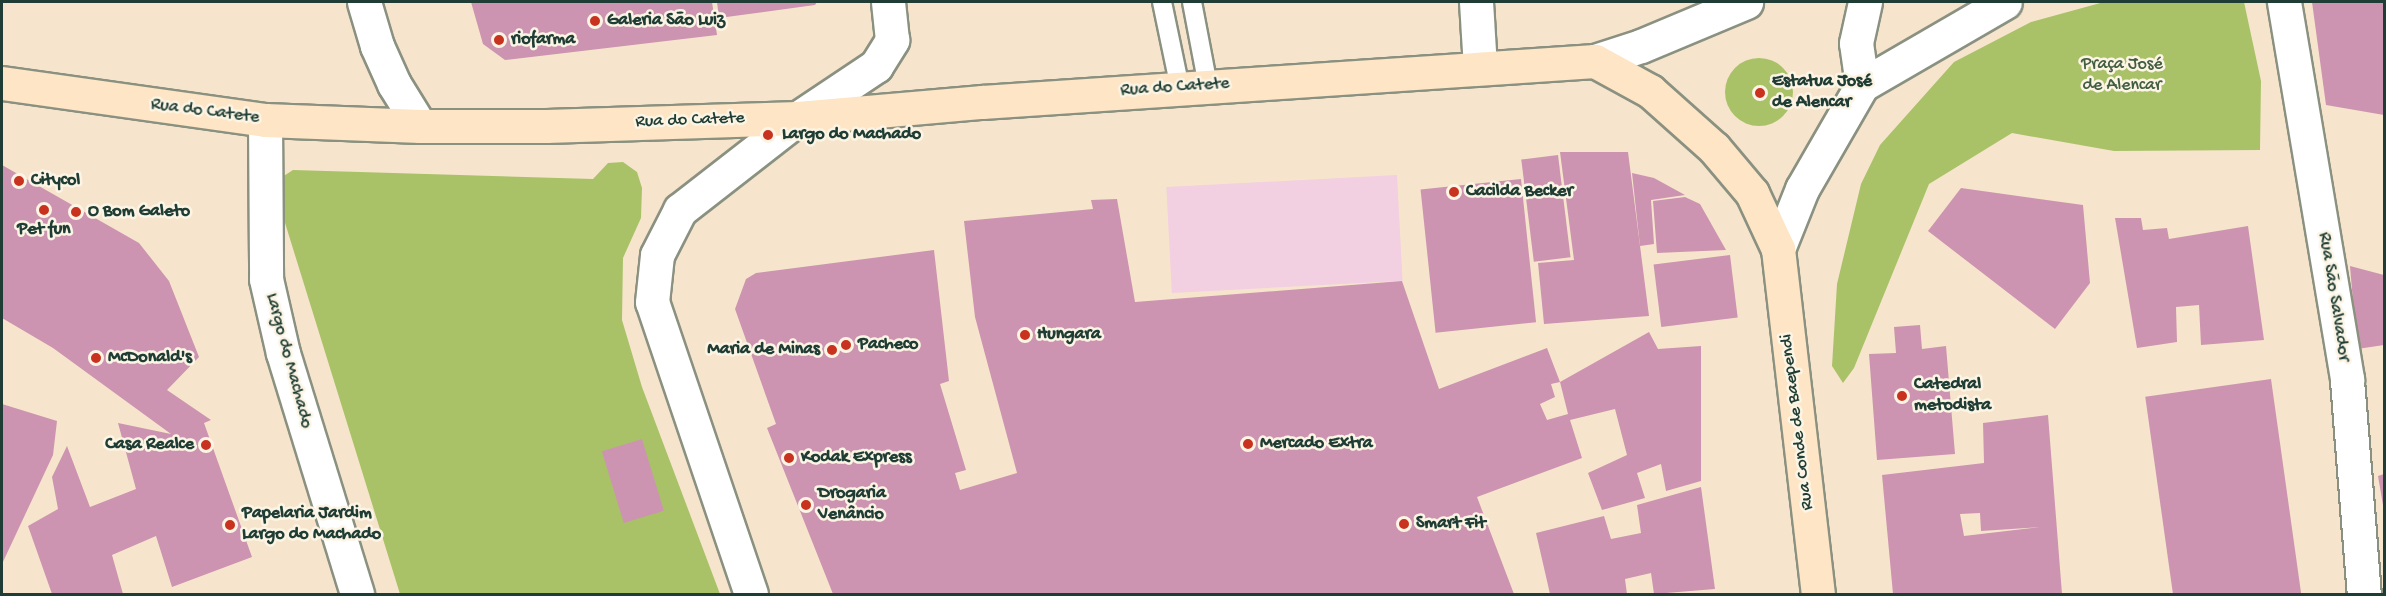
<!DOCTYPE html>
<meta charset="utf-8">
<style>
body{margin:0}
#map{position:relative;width:2386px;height:596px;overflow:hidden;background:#f6e5cc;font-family:"Gochi Hand",sans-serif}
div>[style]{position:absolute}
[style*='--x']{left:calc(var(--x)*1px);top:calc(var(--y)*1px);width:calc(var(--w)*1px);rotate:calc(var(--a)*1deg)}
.built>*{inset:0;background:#f2cfe1;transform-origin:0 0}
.green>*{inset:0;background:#a9c268}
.round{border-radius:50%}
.building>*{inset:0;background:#cc94b0;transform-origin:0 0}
.roads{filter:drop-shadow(2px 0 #8a9180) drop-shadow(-2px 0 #8a9180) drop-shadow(0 2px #8a9180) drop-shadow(0 -2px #8a9180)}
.service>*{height:18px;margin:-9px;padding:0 9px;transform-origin:9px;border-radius:9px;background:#fff}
.minor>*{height:33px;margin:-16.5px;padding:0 16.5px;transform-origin:16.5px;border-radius:16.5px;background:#fff}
.tertiary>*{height:33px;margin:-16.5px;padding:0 16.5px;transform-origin:16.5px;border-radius:16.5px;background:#fff}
.secondary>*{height:33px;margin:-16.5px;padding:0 16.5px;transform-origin:16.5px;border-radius:16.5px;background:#fde5c5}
.dots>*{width:16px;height:16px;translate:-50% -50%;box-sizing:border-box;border:3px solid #fcf5e5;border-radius:50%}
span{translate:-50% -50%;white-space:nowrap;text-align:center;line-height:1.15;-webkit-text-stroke:5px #fcf5e5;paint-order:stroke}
.poi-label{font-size:18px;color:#1f3d34;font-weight:700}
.left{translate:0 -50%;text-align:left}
.right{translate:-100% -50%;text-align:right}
.park-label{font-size:18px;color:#425e41}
.street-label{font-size:18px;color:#1f3d34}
.frame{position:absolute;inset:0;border:3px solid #1f3d34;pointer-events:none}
</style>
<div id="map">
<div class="built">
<i style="left:1397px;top:175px;width:106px;height:231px;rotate:87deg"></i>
</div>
<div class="green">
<i style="clip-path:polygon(2104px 2px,2244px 2px,2261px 81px,2260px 150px,2114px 151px,2012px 133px,1929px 184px,1854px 368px,1843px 383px,1832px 366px,1837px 284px,1861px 184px,1880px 145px,1954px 62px,2031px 22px)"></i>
<i class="round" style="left:1725px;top:58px;width:68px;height:68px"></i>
<i style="clip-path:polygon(623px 162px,637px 172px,642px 188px,641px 218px,623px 258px,622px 320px,642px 387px,720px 594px,400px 594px,277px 197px,279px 179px,293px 170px,593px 179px,608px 163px)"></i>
</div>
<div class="building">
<i style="clip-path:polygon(471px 2px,712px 2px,717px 35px,505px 60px,483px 44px)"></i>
<i style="clip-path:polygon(717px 2px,817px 2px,815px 5px,719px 18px)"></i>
<i style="clip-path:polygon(2312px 2px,2384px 2px,2384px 115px,2326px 105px)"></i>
<i style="clip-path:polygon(1560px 152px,1628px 152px,1649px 316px,1544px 324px,1538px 263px,1574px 260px)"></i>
<i style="left:1558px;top:155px;width:103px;height:37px;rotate:83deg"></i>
<i style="clip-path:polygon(2px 165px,139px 243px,169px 281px,199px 357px,167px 390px,211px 420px,204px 423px,252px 557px,172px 587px,156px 536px,112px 555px,123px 594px,52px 594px,28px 526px,58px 509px,52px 477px,67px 446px,90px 507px,136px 489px,118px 423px,171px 434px,53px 348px,2px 318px)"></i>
<i style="clip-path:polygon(1632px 173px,1654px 178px,1685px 195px,1651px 200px,1654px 244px,1640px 246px)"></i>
<i style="left:1521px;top:179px;width:144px;height:101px;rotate:84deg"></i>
<i style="clip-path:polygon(1961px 188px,2083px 205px,2090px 283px,2055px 329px,1928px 231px)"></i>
<i style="clip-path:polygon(1685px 197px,1700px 204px,1726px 250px,1657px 253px,1653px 201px)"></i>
<i style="clip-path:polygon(1117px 199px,1135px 302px,1402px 281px,1439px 389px,1547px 348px,1560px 382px,1551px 384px,1555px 397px,1540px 404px,1547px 420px,1568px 414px,1560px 382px,1649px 332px,1658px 349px,1701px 346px,1701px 481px,1666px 491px,1661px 464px,1637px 473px,1645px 498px,1602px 510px,1588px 473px,1627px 455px,1615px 409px,1570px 420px,1582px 458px,1477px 497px,1514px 594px,833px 594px,767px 428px,776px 424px,735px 309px,746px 279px,756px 273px,934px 250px,949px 381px,940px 384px,966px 470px,955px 473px,960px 490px,1017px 473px,975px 317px,964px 221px,1093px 209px,1091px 200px)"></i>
<i style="clip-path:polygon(2115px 218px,2141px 218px,2143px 230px,2167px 228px,2169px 239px,2248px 226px,2264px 340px,2201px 345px,2199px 305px,2176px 307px,2177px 342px,2137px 348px)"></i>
<i style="left:1730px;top:255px;width:63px;height:77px;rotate:83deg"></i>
<i style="clip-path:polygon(2350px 266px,2384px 275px,2384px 345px,2357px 349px)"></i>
<i style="clip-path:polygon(1920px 325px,1922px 349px,1946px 346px,1955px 454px,1877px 460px,1869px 354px,1896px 353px,1894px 327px)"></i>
<i style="left:2271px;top:379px;width:217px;height:127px;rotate:82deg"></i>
<i style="clip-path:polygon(2px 404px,57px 421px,53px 455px,2px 564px)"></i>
<i style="clip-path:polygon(evenodd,2048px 415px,2062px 594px,1893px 594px,1882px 475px,1984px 463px,1983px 423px,2048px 415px,1980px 513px,1981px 531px,2040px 527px,1964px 536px,1960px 514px,1980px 513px)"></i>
<i style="left:642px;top:439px;width:75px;height:42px;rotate:73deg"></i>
<i style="clip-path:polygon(2384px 474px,2384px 505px,2383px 505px,2378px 476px)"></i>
<i style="clip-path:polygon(1701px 487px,1715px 589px,1654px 594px,1651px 573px,1625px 579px,1627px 594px,1550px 594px,1536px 533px,1604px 516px,1611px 539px,1641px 533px,1637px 505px)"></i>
</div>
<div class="roads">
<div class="service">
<i style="--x:1162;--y:2;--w:88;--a:78.2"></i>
<i style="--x:1192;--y:2;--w:86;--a:79.2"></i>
</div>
<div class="minor">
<i style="--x:364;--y:2;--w:46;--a:73.5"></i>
<i style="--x:377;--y:46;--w:42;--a:65.9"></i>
<i style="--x:394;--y:84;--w:49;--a:58.2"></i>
<i style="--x:1476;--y:2;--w:65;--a:86.5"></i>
<i style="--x:2284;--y:2;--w:383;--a:80.5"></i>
<i style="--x:2347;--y:380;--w:215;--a:85.5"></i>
<i style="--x:798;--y:118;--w:94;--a:-33.7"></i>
<i style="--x:876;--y:66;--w:31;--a:-58"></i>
<i style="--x:892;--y:40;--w:38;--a:-96"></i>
<i style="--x:265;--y:120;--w:159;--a:89.6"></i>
<i style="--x:266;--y:279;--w:76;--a:77.1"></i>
<i style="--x:283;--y:353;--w:252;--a:72.9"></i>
</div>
<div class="tertiary">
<i style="--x:1595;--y:61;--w:48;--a:-18.1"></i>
<i style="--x:1641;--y:46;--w:114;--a:-22.7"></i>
<i style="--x:1862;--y:85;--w:165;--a:-30.1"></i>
<i style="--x:1778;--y:249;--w:65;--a:-68.2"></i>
<i style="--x:1802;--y:189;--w:120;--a:-60"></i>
<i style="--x:1862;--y:85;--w:42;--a:-98.1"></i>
<i style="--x:1856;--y:43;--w:42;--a:-77.6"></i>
<i style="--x:751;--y:594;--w:308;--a:-108.7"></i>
<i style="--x:652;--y:302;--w:47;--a:-83.9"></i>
<i style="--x:657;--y:255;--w:51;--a:-62.9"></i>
<i style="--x:680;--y:210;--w:150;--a:-37.9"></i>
</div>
<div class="secondary">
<i style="--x:2;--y:83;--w:266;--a:8"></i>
<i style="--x:265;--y:120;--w:155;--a:2.2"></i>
<i style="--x:420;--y:126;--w:126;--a:0"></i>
<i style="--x:546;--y:126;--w:252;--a:-1.8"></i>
<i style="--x:798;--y:118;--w:185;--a:-5"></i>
<i style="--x:982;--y:102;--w:614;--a:-3.83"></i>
<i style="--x:1595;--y:61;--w:63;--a:28.6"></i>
<i style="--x:1650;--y:91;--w:86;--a:41.7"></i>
<i style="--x:1714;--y:148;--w:59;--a:49.8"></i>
<i style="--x:1752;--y:193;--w:62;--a:65.1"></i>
<i style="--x:1778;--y:249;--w:347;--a:83.4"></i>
</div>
</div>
<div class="dots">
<i style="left:595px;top:21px;background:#c8321e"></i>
<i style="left:499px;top:40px;background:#c8321e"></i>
<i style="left:1760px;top:93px;background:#c8321e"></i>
<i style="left:768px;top:135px;background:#c8321e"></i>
<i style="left:19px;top:181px;background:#c8321e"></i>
<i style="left:1454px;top:192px;background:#c8321e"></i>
<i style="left:44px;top:210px;background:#c8321e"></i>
<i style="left:76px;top:212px;background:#c8321e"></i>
<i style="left:1025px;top:335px;background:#c8321e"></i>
<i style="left:846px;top:345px;background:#c8321e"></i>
<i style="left:832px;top:350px;background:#c8321e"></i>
<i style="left:96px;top:358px;background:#c8321e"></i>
<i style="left:1902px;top:396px;background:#c8321e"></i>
<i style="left:1248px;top:444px;background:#c8321e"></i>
<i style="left:206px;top:445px;background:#c8321e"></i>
<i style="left:789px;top:458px;background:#c8321e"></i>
<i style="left:806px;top:505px;background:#c8321e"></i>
<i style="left:1404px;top:524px;background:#c8321e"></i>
<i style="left:230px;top:525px;background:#c8321e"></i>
</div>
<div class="poi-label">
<span class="left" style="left:607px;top:21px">Galeria São Luiz</span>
<span class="left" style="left:511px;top:40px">riofarma</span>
<span class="left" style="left:1772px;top:93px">Estatua José<br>de Alencar</span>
<span class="left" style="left:782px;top:135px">Largo do Machado</span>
<span class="left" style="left:31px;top:181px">Citycol</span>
<span class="left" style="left:1466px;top:192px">Cacilda Becker</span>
<span class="left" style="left:88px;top:212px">O Bom Galeto</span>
<span style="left:44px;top:230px">Pet fun</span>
<span class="left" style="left:1037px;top:335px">Hungara</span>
<span class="left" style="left:858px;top:345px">Pacheco</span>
<span class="right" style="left:820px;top:350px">Maria de Minas</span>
<span class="left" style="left:108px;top:358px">McDonald's</span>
<span class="left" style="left:1914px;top:396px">Catedral<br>metodista</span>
<span class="left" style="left:1260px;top:444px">Mercado Extra</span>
<span class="right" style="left:194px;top:445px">Casa Realce</span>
<span class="left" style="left:801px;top:458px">Kodak Express</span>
<span class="left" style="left:818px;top:505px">Drogaria<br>Venâncio</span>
<span class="left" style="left:242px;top:525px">Papelaria Jardim<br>Largo do Machado</span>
<span class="left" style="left:1416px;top:524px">Smart Fit</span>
</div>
<div class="park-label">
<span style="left:2122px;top:76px">Praça José<br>de Alencar</span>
</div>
<div class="street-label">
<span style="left:1175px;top:88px;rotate:-4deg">Rua do Catete</span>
<span style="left:205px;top:112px;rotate:7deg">Rua do Catete</span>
<span style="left:690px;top:121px;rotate:-2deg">Rua do Catete</span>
<span style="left:2333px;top:297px;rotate:81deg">Rua São Salvador</span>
<span style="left:288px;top:361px;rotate:75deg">Largo do Machado</span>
<span style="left:1798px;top:422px;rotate:-97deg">Rua Conde de Baependi</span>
</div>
<div class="frame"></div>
</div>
